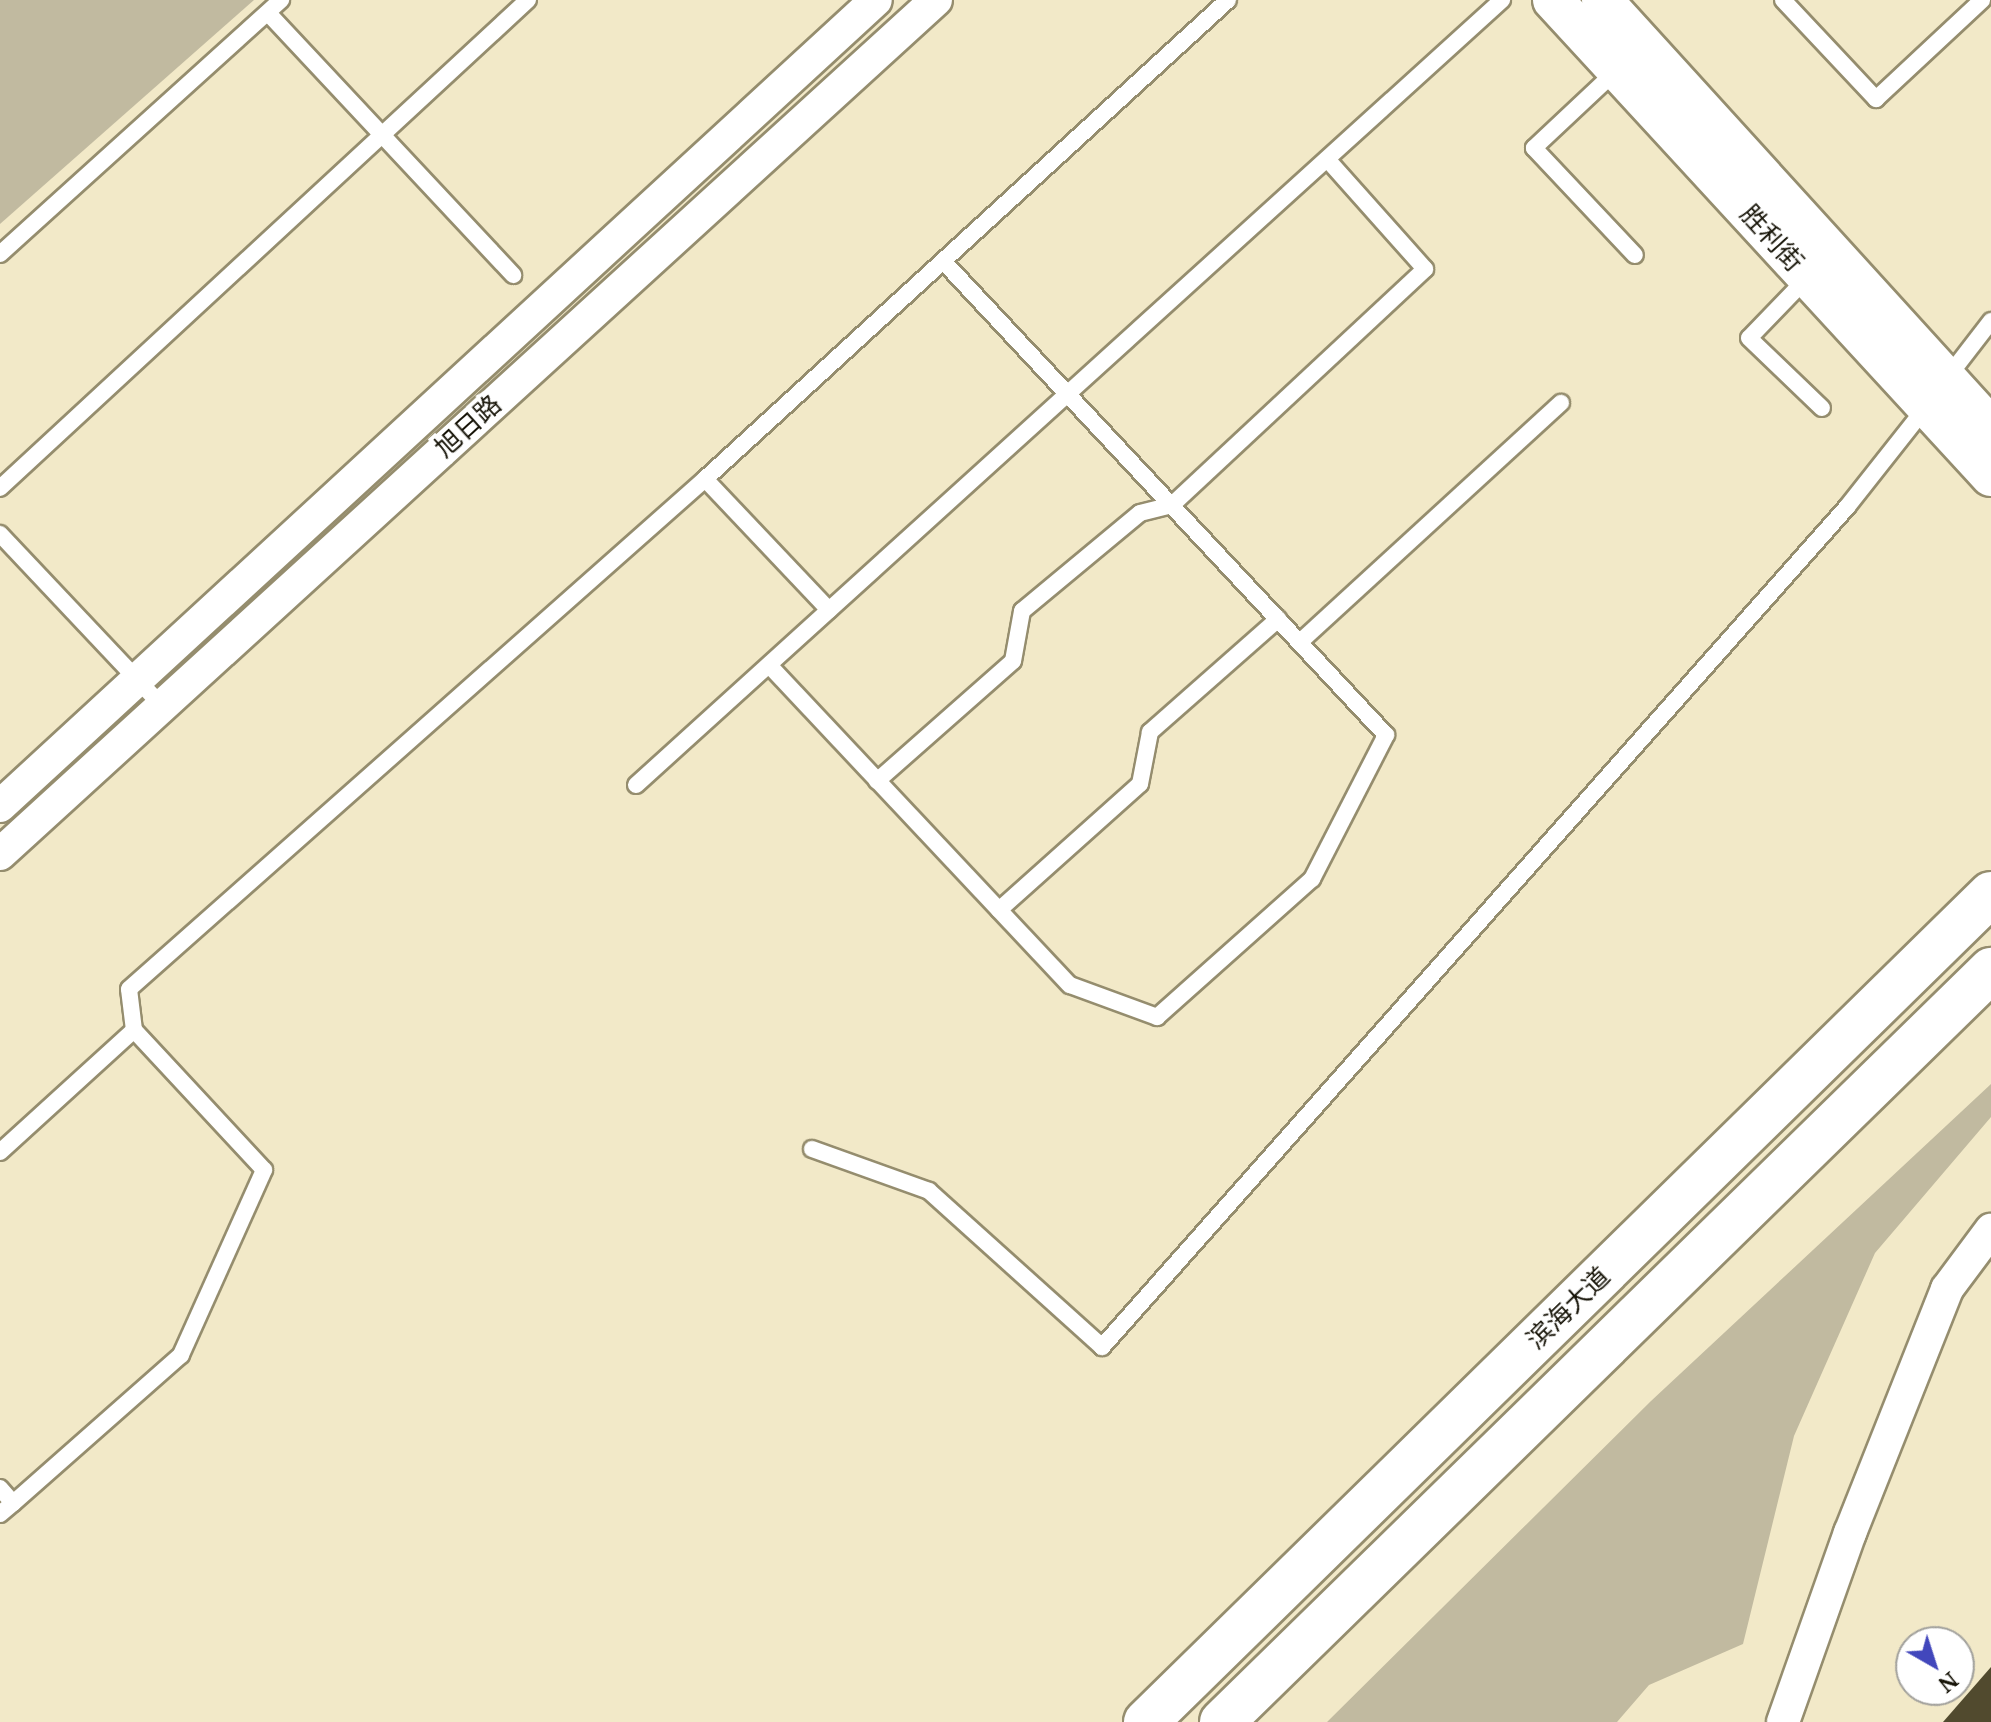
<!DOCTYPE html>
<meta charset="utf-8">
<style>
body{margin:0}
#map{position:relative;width:1991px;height:1722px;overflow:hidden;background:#f2e9c8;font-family:"Noto Serif","Noto Sans SC",serif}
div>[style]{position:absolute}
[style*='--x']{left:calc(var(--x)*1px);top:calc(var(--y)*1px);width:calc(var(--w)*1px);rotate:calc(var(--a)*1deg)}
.green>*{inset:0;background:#c1baa0}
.building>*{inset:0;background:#514a2e}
.roads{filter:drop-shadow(2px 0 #958d6e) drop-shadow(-2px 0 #958d6e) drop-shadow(0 2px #958d6e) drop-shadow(0 -2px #958d6e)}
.service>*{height:16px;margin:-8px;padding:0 8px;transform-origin:8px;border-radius:8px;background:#fff}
.minor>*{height:32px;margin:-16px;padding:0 16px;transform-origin:16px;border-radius:16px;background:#fff}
.tertiary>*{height:40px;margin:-20px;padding:0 20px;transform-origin:20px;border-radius:20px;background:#fff}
.secondary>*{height:44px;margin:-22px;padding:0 22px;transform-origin:22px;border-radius:22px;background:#fff}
span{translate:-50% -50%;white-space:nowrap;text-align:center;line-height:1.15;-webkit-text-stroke:8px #fff;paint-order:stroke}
.street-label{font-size:26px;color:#171408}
.north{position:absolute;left:1895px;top:1626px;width:80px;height:80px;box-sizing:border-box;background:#fff;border:2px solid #a2a19c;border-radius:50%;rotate:141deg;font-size:22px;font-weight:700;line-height:32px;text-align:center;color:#171408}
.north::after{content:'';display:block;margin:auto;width:28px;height:36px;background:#4247bc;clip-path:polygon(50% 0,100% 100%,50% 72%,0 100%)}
</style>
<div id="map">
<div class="green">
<i style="clip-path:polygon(0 0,254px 0,0 224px)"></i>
<i style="clip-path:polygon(1991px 1084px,1991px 1117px,1875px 1253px,1794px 1436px,1743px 1644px,1649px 1685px,1617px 1722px,1327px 1722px,1651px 1401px)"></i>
</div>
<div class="building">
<i style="clip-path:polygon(1991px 1667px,1991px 1722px,1943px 1722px)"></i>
</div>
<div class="roads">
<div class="service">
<i style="--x:1783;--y:0;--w:136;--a:46.8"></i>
<i style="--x:1876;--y:99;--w:145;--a:-43"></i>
<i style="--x:268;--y:13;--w:359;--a:46.9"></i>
<i style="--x:1617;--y:70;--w:114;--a:136.8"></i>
<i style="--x:1534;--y:148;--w:147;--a:46.7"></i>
<i style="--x:0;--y:254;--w:379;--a:-42.1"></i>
<i style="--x:1807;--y:278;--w:83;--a:134"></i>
<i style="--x:1749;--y:338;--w:101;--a:43.8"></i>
<i style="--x:1947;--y:378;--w:72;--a:-52.3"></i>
<i style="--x:0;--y:488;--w:719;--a:-42.75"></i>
<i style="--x:0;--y:534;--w:235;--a:46.7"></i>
<i style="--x:829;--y:610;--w:180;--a:-133.4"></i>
<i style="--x:705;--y:479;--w:709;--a:-42.49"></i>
<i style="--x:1300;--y:642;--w:354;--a:-42.5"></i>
<i style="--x:769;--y:665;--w:439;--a:46.8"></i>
<i style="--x:1070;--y:985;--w:93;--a:20.2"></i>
<i style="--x:1157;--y:1017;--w:208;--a:-41.7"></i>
<i style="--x:1312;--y:879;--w:162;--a:-62.8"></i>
<i style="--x:1386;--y:735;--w:649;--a:-133.06"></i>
<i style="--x:877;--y:781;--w:181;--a:-41.4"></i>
<i style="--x:1013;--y:661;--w:51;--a:-79.8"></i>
<i style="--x:1022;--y:611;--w:153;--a:-39.7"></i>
<i style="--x:1140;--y:513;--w:33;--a:-14"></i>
<i style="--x:1172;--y:505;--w:346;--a:-43"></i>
<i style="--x:1425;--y:269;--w:147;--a:-131.7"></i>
<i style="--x:636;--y:785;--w:1169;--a:-42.19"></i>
<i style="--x:999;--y:910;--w:189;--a:-41.8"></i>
<i style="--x:1140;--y:784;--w:53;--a:-79.1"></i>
<i style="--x:1150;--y:732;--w:171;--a:-41.4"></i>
<i style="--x:134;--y:1030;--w:41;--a:-97"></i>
<i style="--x:129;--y:989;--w:769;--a:-41.52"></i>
<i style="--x:812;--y:1149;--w:124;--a:19.7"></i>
<i style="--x:929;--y:1191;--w:233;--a:42"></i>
<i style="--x:1102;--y:1347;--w:1123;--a:-48.43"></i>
<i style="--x:1847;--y:507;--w:127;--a:-51.7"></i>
<i style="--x:0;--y:1152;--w:181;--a:-42.3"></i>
<i style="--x:134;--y:1030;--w:191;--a:47.1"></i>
<i style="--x:264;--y:1170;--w:203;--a:114.2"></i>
<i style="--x:181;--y:1355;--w:224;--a:138.6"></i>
<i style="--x:13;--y:1503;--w:20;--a:-131"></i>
<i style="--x:0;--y:1514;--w:17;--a:-40"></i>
</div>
<div class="minor">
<i style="--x:0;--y:806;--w:1190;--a:-42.62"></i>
<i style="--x:0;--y:854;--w:1267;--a:-42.38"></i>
<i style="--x:1783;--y:1722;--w:201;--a:-70.5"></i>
<i style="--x:1850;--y:1533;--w:263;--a:-68.3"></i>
<i style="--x:1947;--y:1289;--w:74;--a:-53.3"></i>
</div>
<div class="tertiary">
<i style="--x:1553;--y:0;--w:647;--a:47.38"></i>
<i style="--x:1602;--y:0;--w:578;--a:47.73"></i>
</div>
<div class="secondary">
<i style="--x:1146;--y:1722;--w:1183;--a:-44.42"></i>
<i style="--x:1222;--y:1722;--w:1076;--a:-44.36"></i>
</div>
</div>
<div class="street-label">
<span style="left:1772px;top:238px;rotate:48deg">胜利街</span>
<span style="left:468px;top:426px;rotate:-42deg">旭日路</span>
<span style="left:1568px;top:1308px;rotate:-44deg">滨海大道</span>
</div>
<div class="north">N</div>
</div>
